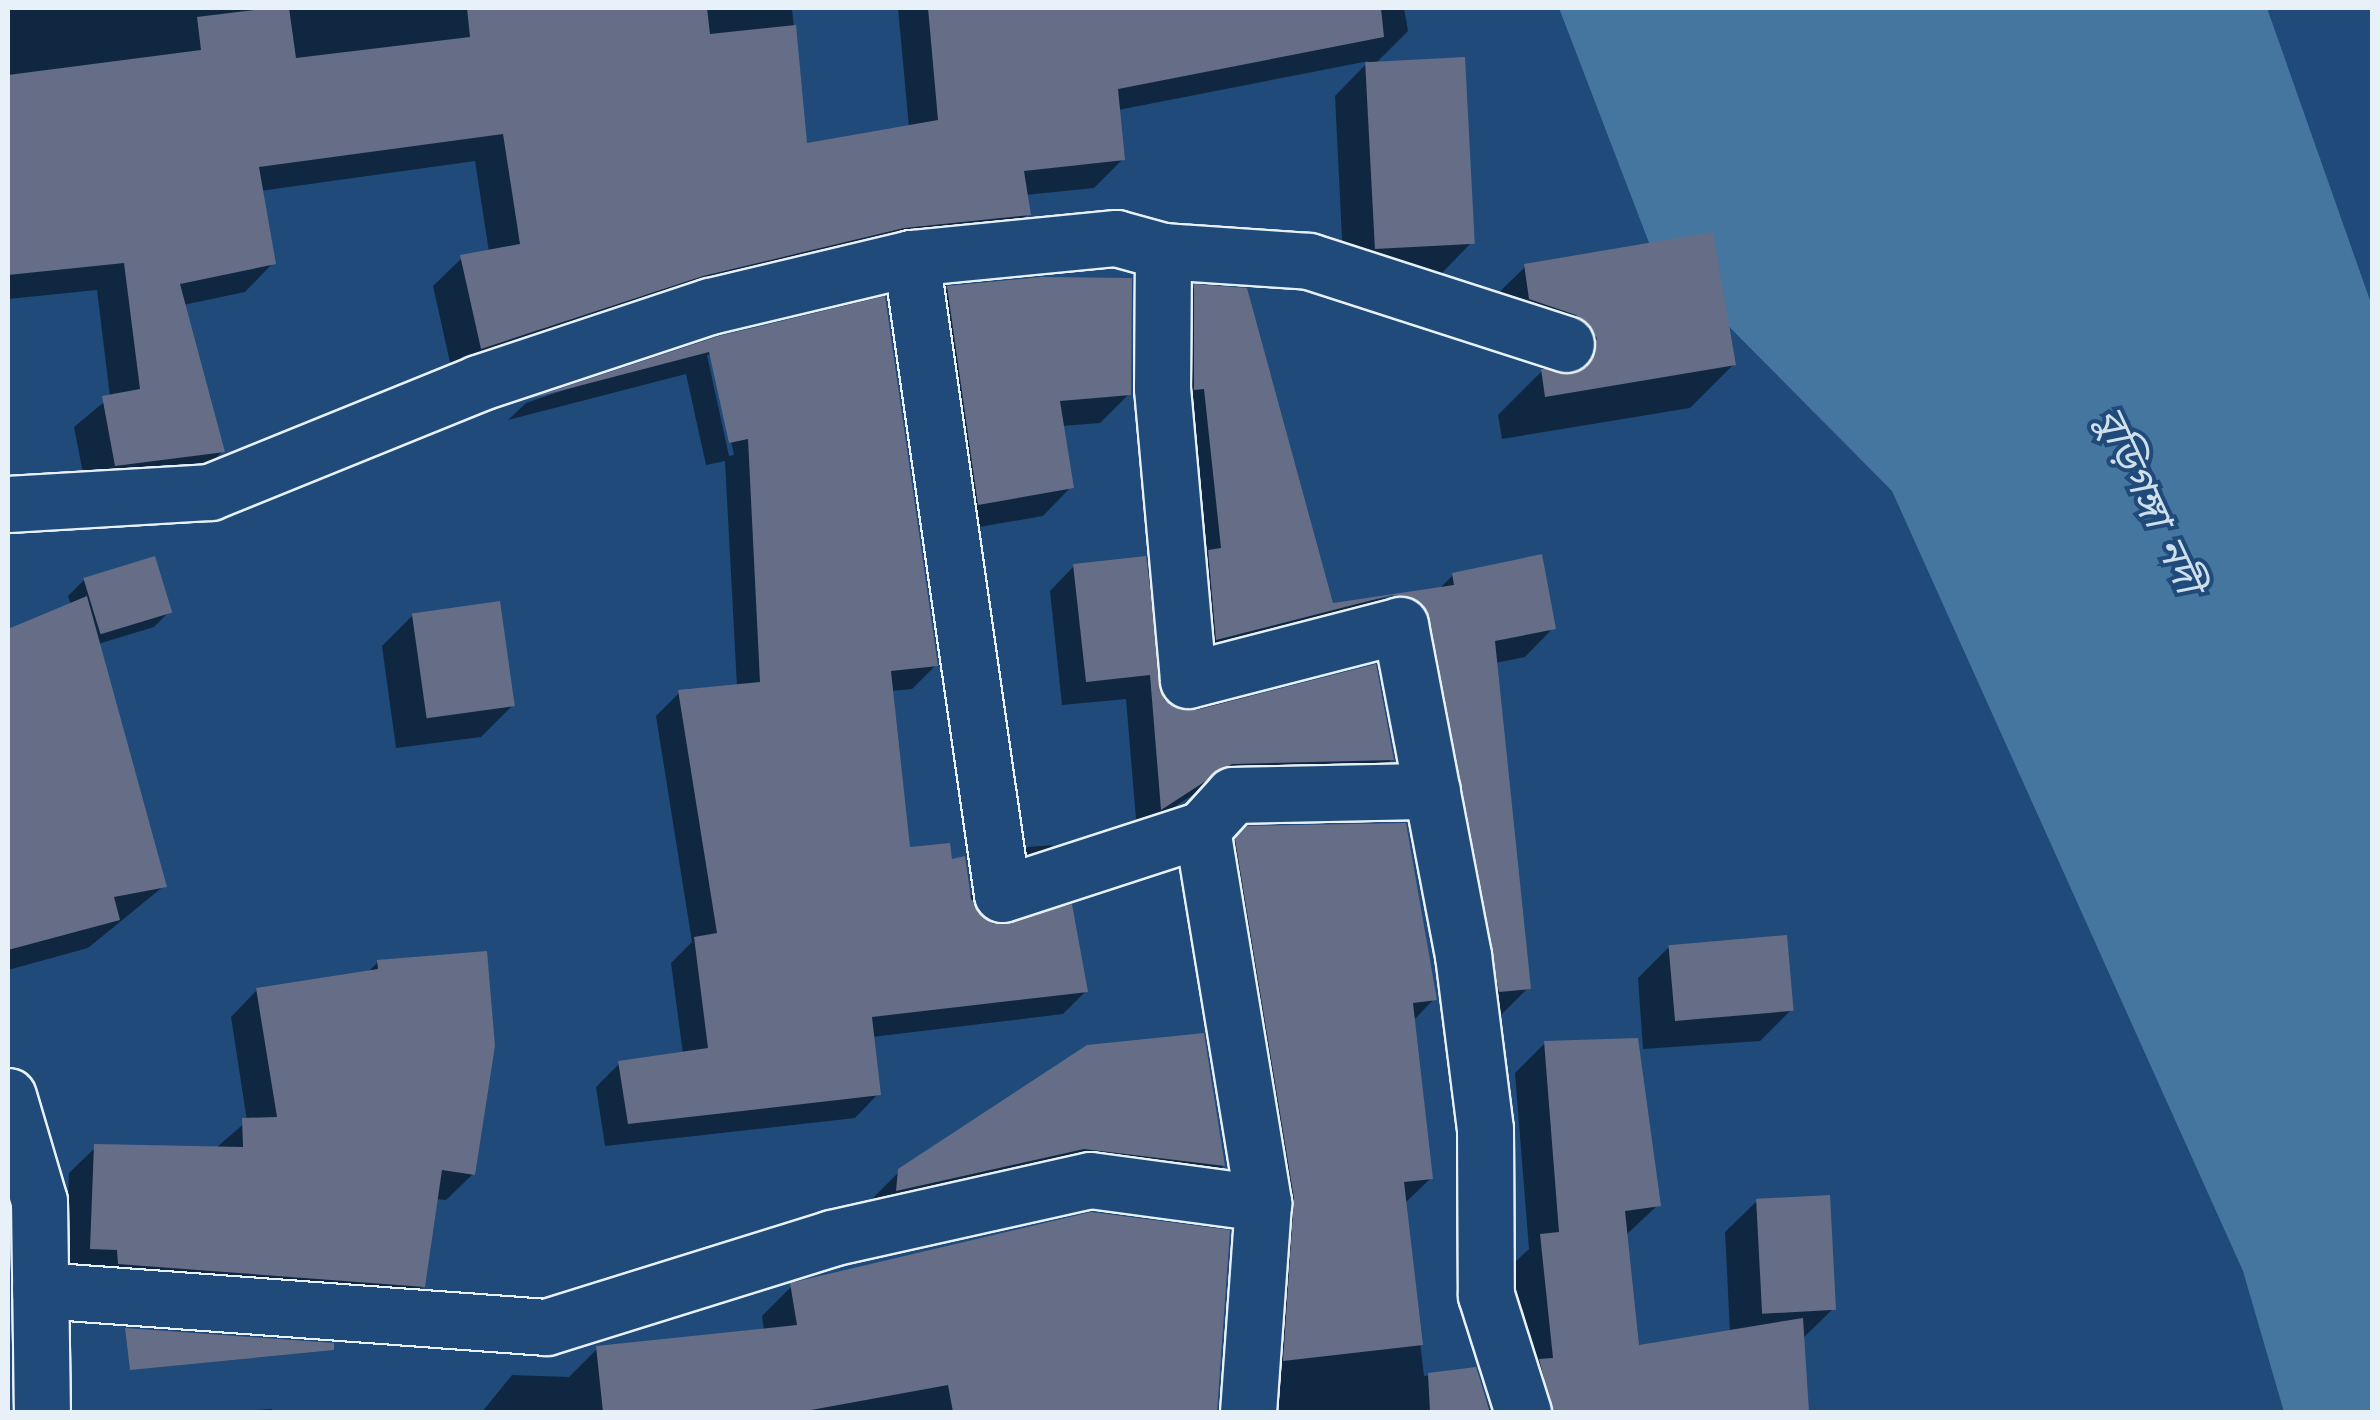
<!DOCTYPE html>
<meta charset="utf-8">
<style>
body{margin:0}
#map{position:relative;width:2380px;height:1420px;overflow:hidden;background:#1f4a7a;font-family:"Architects Daughter","Noto Sans Bengali",sans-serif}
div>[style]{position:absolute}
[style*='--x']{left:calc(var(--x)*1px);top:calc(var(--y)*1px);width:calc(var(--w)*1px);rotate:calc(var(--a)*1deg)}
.water>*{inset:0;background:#4476a0}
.shadow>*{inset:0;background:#0007}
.building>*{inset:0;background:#656e86;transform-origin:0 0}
.roads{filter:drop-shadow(2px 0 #e8f1f8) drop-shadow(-2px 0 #e8f1f8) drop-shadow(0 2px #e8f1f8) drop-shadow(0 -2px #e8f1f8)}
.minor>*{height:55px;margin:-27.5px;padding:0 27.5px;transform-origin:27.5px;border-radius:27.5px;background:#1f4a7a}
span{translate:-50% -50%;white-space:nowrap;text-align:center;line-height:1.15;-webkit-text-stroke:8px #1f4a7a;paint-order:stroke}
.water-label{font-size:40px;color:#cfdfeb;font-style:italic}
.frame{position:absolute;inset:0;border:10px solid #e8f1f8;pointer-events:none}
</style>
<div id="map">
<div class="water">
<i style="clip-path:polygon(1559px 8px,2267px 8px,2372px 306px,2372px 1412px,2284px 1412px,2243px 1271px,1892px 491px,1651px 248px)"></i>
</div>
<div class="shadow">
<i style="clip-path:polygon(8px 8px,792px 8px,805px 146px,909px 128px,898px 8px,1404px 8px,1408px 31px,1375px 64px,1471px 243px,1440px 275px,1344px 279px,1335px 96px,1369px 61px,1118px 110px,1123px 159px,1094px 188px,1025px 195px,1028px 214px,1000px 243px,453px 376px,433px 286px,462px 258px,489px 252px,475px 161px,260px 191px,273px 263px,245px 292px,183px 305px,222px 452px,193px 480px,87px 494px,74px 427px,110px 397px,97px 290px,8px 299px)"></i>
<i style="clip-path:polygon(1525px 267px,1734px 364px,1690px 408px,1502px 439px,1498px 415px,1543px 370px,1481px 310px)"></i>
<i style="clip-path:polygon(1195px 287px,1331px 606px,1438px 590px,1453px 575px,1553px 628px,1525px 657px,1495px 663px,1528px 988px,1500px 1016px,1472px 1019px,1395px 631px,1188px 667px,1167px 315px)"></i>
<i style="clip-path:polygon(948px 288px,1129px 394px,1100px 423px,1062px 426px,1071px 487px,1043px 516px,950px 532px,919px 317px)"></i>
<i style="clip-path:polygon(evenodd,719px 338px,935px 666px,912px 689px,891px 691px,908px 850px,949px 862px,992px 926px,1086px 991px,1063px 1014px,872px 1037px,878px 1094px,855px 1118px,605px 1146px,596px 1087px,619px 1064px,683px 1054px,671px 963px,692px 942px,656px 716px,679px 693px,737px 687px,725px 461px,706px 465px,686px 374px,508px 420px,526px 403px,719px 338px,707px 355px,712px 355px,734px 455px,729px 456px,707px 355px)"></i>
<i style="clip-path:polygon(1143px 559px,1154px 684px,1178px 713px,1374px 667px,1391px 760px,1367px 784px,1205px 787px,1137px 831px,1126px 699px,1062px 705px,1050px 591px,1074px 566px)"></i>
<i style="clip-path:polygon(84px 580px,170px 611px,154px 627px,98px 644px,164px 886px,88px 948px,8px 970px,8px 632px,71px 605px,68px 596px)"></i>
<i style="clip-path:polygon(413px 615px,513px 705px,481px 737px,396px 748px,382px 646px)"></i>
<i style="clip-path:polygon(1248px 828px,1434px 999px,1413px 1021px,1431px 1178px,1404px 1204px,1424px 1376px,1474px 1370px,1491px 1412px,1253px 1412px,1218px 859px)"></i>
<i style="clip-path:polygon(1053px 845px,1026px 873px,996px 878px,1028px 847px)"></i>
<i style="clip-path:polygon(1670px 946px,1791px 1010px,1760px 1041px,1643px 1049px,1638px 978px)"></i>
<i style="clip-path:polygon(378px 962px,473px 1174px,446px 1200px,435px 1199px,422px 1286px,396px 1312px,65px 1275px,69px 1173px,96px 1147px,217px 1147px,247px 1121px,231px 1017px,257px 990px,367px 973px)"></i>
<i style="clip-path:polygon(1545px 1043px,1658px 1205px,1625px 1236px,1636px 1348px,1730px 1332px,1725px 1232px,1757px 1201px,1833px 1309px,1802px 1339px,1807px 1412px,1517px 1412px,1523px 1379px,1511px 1266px,1529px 1249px,1515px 1073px)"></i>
<i style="clip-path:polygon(1088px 1047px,1223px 1166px,1192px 1197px,868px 1203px,900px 1171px)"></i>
<i style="clip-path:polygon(792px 1286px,1214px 1411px,1215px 1412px,482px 1412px,512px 1375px,569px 1377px,598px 1348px,764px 1331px,762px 1316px)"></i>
<i style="clip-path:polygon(272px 1409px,272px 1412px,229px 1412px)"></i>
</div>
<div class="building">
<i style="clip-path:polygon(270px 8px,289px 8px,296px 58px,470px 37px,467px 8px,707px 8px,710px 34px,796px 25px,807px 143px,938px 120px,928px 8px,1381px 8px,1384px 37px,1118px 89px,1125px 160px,1024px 171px,1031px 215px,904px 228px,703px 276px,481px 349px,460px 255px,520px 244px,503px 134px,259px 167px,276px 264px,180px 284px,225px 452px,115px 466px,102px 396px,140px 389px,124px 263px,8px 275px,8px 75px,201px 50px,197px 17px)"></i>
<i style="left:1465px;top:57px;width:187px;height:100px;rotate:87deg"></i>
<i style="clip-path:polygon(1713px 232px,1736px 365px,1545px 397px,1541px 369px,1586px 368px,1597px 338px,1576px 315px,1529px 299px,1524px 264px)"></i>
<i style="clip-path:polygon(1041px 277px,1132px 278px,1131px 395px,1060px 401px,1074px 488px,978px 505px,947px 286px)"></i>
<i style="clip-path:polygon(1194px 284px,1247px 288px,1333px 603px,1454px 585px,1452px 573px,1542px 554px,1556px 629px,1495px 641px,1531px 989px,1499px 992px,1422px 603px,1392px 595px,1216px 640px,1208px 550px,1221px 548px,1204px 389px,1194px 390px)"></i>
<i style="clip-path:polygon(885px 296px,938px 666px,891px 671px,910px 847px,950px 843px,952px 859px,965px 856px,971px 899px,993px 924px,1072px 904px,1088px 992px,872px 1017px,881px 1095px,628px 1124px,618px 1061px,708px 1048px,694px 937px,717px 933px,678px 690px,760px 682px,748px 439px,729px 443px,709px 352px,525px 400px,719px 336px)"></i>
<i style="left:155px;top:556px;width:59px;height:75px;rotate:73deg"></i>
<i style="clip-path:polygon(1146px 556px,1164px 700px,1196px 710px,1376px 664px,1394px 760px,1232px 764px,1161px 810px,1150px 675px,1086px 682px,1073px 564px)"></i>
<i style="clip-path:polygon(87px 596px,167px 887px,114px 897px,120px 920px,8px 950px,8px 629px)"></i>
<i style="left:500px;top:601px;width:106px;height:89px;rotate:82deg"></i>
<i style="clip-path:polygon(1406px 823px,1437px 1000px,1413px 1003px,1433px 1179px,1404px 1182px,1423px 1345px,1283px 1361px,1294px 1198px,1235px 839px,1247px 826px)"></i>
<i style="left:1787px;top:935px;width:76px;height:119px;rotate:85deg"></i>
<i style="clip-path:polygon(487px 951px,495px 1046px,475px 1175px,442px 1170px,425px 1287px,118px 1264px,117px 1250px,90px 1249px,94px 1144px,243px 1147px,242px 1118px,277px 1117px,256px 988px,378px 969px,377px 960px)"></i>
<i style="clip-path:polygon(1204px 1033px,1225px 1166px,1084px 1149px,896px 1191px,898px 1169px,1087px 1045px)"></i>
<i style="clip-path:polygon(1638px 1038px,1661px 1206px,1625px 1211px,1639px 1345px,1803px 1318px,1809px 1412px,1553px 1412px,1539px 1359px,1553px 1358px,1540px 1234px,1559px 1232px,1544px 1041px)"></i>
<i style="left:1830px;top:1195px;width:115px;height:74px;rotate:87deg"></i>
<i style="clip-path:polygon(1091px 1212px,1230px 1230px,1217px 1412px,953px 1412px,948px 1385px,800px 1412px,603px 1412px,596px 1346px,797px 1325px,790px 1283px)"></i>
<i style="clip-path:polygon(125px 1328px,334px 1343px,334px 1350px,130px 1370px)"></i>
<i style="clip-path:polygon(1476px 1367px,1490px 1412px,1430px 1412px,1428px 1373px)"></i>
</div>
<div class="roads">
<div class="minor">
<i style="--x:1163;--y:251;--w:137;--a:90.4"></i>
<i style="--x:1162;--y:388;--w:293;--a:84.9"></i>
<i style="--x:1188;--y:680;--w:219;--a:-14.5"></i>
<i style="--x:1400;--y:625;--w:336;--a:79.2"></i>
<i style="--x:1463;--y:955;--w:175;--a:82.8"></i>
<i style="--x:1485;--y:1129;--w:166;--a:89.7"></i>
<i style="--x:1486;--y:1295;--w:123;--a:72.5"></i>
<i style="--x:911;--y:258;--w:642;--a:81.86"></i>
<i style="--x:1002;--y:894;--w:210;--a:-18"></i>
<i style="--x:1202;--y:829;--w:46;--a:-47.6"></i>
<i style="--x:1233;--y:795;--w:199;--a:-1.2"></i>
<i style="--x:8;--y:504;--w:202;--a:-3.4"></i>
<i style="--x:210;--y:492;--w:289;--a:-22.1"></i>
<i style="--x:478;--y:383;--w:244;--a:-18.4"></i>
<i style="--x:710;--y:306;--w:207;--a:-13.4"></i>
<i style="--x:911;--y:258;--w:206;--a:-5.6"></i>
<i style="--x:1116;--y:238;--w:49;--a:15.5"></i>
<i style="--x:1163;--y:251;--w:146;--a:3.9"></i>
<i style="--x:1309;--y:261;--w:270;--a:17.9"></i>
<i style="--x:1202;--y:829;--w:379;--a:80.7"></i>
<i style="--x:1263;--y:1203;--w:210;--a:94.1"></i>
<i style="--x:8;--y:1096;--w:109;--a:73.6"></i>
<i style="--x:39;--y:1201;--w:211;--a:89.2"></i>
<i style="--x:40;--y:1290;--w:507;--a:4.18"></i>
<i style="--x:546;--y:1327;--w:299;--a:-17.3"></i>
<i style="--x:831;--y:1238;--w:265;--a:-12.6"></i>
<i style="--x:1090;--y:1180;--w:175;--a:7.6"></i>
</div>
</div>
<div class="water-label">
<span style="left:2147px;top:501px;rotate:65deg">বুড়িগঙ্গা নদী</span>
</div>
<div class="frame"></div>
</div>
